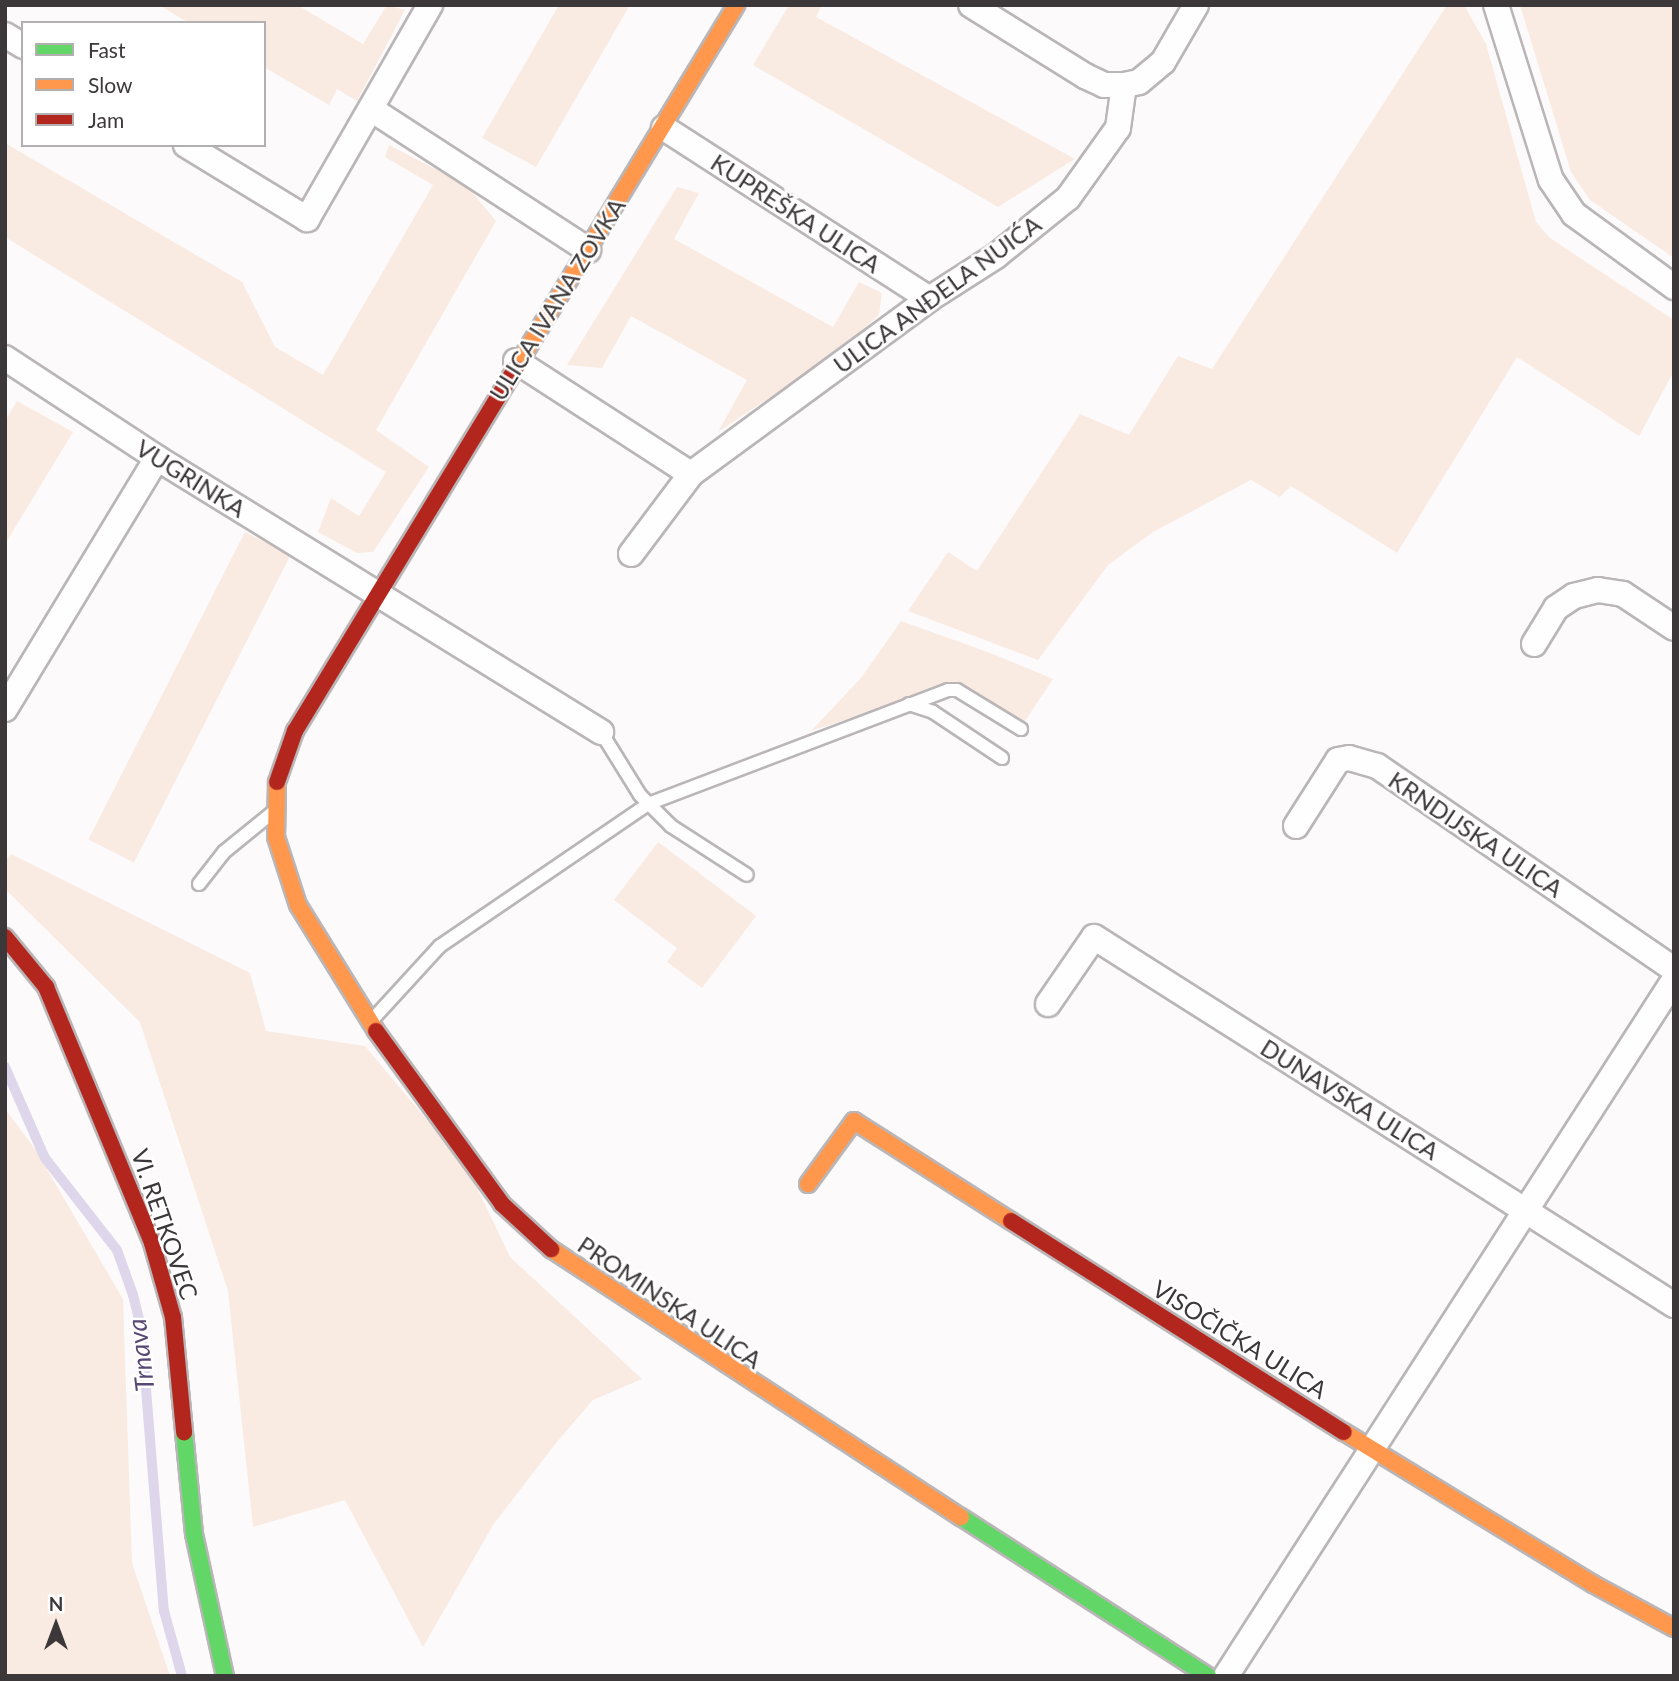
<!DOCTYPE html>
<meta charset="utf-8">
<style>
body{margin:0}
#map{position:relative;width:1679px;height:1681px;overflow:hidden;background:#fdfafb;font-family:Lato,sans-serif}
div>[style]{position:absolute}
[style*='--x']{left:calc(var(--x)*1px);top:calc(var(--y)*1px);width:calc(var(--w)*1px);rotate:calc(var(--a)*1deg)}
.green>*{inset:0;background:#f9ebe2;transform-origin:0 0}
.stream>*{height:10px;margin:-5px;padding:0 5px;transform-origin:5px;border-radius:5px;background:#ded6eb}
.roads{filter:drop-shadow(2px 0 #bab6b7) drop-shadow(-2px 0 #bab6b7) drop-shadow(0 2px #bab6b7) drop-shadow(0 -2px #bab6b7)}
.lane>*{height:12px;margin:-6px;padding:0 6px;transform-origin:6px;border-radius:6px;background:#fffefe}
.street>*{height:24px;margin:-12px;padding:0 12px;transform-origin:12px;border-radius:12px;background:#fffefe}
.fast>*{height:16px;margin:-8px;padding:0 8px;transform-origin:8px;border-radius:8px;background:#63d668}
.slow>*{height:16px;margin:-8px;padding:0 8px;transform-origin:8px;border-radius:8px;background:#ff974d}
.jam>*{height:16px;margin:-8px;padding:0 8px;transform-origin:8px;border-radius:8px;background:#b3261e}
span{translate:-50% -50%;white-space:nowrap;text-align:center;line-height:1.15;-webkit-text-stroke:5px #fff;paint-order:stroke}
.street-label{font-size:24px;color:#3c3839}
.water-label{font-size:26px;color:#584873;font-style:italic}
.frame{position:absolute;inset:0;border:7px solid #3c3839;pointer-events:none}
.legend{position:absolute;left:21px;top:21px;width:245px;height:126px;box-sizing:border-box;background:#fff;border:2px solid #b1afb0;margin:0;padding:9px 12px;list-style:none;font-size:21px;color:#3c3839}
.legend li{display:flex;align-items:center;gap:14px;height:35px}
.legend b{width:35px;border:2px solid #b1afb0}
.north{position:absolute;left:21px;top:1590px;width:70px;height:70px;-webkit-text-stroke:5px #fff;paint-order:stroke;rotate:0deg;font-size:19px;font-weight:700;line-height:28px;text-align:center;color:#3c3839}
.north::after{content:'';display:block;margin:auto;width:24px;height:32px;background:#3c3839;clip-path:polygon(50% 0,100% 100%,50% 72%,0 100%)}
</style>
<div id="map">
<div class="green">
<i style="clip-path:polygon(159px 5px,297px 5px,363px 44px,387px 5px,405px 10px,357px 101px,337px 89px,329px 105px,264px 67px,264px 23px,189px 23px)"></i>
<i style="clip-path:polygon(559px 5px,630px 5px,536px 167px,482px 138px)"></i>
<i style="clip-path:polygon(789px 5px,822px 5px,816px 17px,1075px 159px,998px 207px,753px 65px)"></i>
<i style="clip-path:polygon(1447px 5px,1464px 5px,1486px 44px,1536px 222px,1550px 238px,1674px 320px,1674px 371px,1639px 436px,1517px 357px,1397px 553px,1291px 486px,1280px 497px,1251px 480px,1153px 532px,1108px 565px,1038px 660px,908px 611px,948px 552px,977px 571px,1080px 414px,1129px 435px,1178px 356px,1212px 369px)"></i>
<i style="clip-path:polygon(1520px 5px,1674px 5px,1674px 258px,1590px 200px,1571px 172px)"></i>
<i style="clip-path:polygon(5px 143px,242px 282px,275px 347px,323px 375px,433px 185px,385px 157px,389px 145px,466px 185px,496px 221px,376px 430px,429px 467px,373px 552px,357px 553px,318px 532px,331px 498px,359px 516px,386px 472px,5px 237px)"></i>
<i style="clip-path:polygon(677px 187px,699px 193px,674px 239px,833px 327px,859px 282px,882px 293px,879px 315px,838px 352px,718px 432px,747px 380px,631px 316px,602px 368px,567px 365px)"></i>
<i style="clip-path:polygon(17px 401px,73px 432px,5px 544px,5px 421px)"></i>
<i style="left:245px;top:532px;width:51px;height:345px;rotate:27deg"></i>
<i style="clip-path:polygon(901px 621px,993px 654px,1053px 679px,1025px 721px,956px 683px,811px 731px,861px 678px)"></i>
<i style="clip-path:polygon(658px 842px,756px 916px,702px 988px,667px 962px,677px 948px,614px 900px)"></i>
<i style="clip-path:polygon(11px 854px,250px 973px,266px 1031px,365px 1046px,468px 1169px,510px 1257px,642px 1379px,593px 1400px,556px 1443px,493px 1525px,423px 1647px,345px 1500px,253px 1527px,228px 1291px,140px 1022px,5px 889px,5px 861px)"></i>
<i style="clip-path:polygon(5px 1109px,35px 1149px,123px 1299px,132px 1563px,170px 1676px,5px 1676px)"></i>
</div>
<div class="stream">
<i style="--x:5;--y:1067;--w:99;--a:66.3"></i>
<i style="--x:45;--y:1158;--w:117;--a:52"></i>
<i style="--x:117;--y:1250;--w:48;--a:70.4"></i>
<i style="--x:133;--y:1295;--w:33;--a:76"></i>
<i style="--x:141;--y:1327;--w:285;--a:85.4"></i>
<i style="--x:164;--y:1611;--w:67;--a:74.5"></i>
</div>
<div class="roads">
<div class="lane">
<i style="--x:909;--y:704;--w:25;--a:18"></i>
<i style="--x:933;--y:712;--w:83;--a:33.7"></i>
<i style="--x:601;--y:732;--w:74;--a:58.2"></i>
<i style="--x:640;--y:795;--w:44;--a:45"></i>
<i style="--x:671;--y:826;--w:90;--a:32.8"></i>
<i style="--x:199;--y:884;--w:41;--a:-52"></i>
<i style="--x:224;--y:852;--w:62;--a:-39.1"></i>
<i style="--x:373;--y:1019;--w:99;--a:-47.5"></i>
<i style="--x:440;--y:946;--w:252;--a:-34.3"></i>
<i style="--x:648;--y:804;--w:321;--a:-20.8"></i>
<i style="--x:948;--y:690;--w:9;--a:0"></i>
<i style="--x:957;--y:690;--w:75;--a:31.4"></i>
</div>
<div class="street">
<i style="--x:971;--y:5;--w:134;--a:31.9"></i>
<i style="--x:1085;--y:76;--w:21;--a:25"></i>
<i style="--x:1104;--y:85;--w:20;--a:0"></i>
<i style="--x:1124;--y:85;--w:15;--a:-11"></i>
<i style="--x:1139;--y:82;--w:31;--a:-40"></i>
<i style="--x:1163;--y:62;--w:66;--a:-59.9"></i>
<i style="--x:1496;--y:5;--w:183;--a:72.6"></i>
<i style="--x:1551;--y:180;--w:41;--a:55.9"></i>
<i style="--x:1574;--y:214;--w:124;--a:36.1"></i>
<i style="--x:5;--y:35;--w:21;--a:31"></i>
<i style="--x:371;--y:109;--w:259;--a:33"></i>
<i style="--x:664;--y:128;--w:315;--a:32.8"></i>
<i style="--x:186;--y:145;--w:142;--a:31.4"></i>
<i style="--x:307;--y:219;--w:247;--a:-60.1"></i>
<i style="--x:5;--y:358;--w:182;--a:33.3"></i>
<i style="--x:157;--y:458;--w:522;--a:31.68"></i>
<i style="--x:516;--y:361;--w:208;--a:32.9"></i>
<i style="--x:631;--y:554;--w:100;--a:-53.1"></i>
<i style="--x:691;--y:474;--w:295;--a:-36.3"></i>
<i style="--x:929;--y:299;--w:80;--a:-32.7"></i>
<i style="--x:996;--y:256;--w:92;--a:-38.9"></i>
<i style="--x:1068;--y:198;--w:86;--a:-54.5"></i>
<i style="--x:1118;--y:128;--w:43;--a:-82.1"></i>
<i style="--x:1534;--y:644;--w:42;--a:-58.6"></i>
<i style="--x:1556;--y:608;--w:22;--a:-34"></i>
<i style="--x:1574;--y:596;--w:25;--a:-14"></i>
<i style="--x:1598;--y:590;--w:25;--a:9"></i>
<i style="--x:1623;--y:594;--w:61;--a:33.7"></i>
<i style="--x:5;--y:709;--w:293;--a:-58.8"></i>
<i style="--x:1296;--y:826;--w:78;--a:-57.5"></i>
<i style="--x:1338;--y:760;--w:11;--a:-10"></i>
<i style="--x:1349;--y:758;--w:29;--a:16"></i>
<i style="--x:1377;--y:766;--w:360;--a:34.4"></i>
<i style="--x:1048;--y:1004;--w:81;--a:-55.5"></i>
<i style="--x:1094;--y:937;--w:687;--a:32.39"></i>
<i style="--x:1226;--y:1676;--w:828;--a:-57.23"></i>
</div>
<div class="fast">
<i style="--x:184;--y:1432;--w:102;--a:84.4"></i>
<i style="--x:194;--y:1534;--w:145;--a:77.7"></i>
<i style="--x:961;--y:1517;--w:294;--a:32.8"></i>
</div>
<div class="slow">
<i style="--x:515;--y:369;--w:426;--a:-58.7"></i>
<i style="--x:277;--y:782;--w:55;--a:91"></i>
<i style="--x:276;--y:837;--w:71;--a:72.1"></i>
<i style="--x:298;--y:905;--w:148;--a:58.2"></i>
<i style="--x:808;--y:1184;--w:78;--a:-53.9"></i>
<i style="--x:854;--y:1121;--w:186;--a:32.5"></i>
<i style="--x:551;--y:1249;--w:490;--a:33.2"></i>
<i style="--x:1344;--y:1432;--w:292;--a:31.4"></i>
<i style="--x:1593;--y:1584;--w:92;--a:28.5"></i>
</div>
<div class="jam">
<i style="--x:277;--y:782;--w:54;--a:-70.6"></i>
<i style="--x:295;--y:731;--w:424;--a:-58.7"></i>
<i style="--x:5;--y:937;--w:65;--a:50.6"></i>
<i style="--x:46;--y:987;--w:277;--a:67.5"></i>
<i style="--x:152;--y:1243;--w:77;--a:74.2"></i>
<i style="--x:173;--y:1317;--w:116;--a:84.5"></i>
<i style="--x:376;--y:1031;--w:214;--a:53.9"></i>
<i style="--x:502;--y:1204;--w:67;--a:42.6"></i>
<i style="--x:1011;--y:1221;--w:394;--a:32.4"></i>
</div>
</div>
<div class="street-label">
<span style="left:796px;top:213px;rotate:33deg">KUPREŠKA ULICA</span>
<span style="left:937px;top:294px;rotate:-36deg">ULICA ANĐELA NUIĆA</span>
<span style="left:557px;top:299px;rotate:-58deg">ULICA IVANA ZOVKA</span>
<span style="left:191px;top:478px;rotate:32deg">VUGRINKA</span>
<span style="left:1476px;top:834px;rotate:34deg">KRNDIJSKA ULICA</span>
<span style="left:1350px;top:1099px;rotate:32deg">DUNAVSKA ULICA</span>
<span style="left:165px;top:1224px;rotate:71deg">VI. RETKOVEC</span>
<span style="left:670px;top:1302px;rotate:34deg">PROMINSKA ULICA</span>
<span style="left:1240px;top:1339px;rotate:32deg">VISOČIČKA ULICA</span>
</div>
<div class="water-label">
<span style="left:141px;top:1355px;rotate:-97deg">Trnava</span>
</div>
<div class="frame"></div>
<ul class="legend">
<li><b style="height:9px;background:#63d668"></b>Fast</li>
<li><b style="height:9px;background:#ff974d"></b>Slow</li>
<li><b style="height:9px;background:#b3261e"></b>Jam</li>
</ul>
<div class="north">N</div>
</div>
